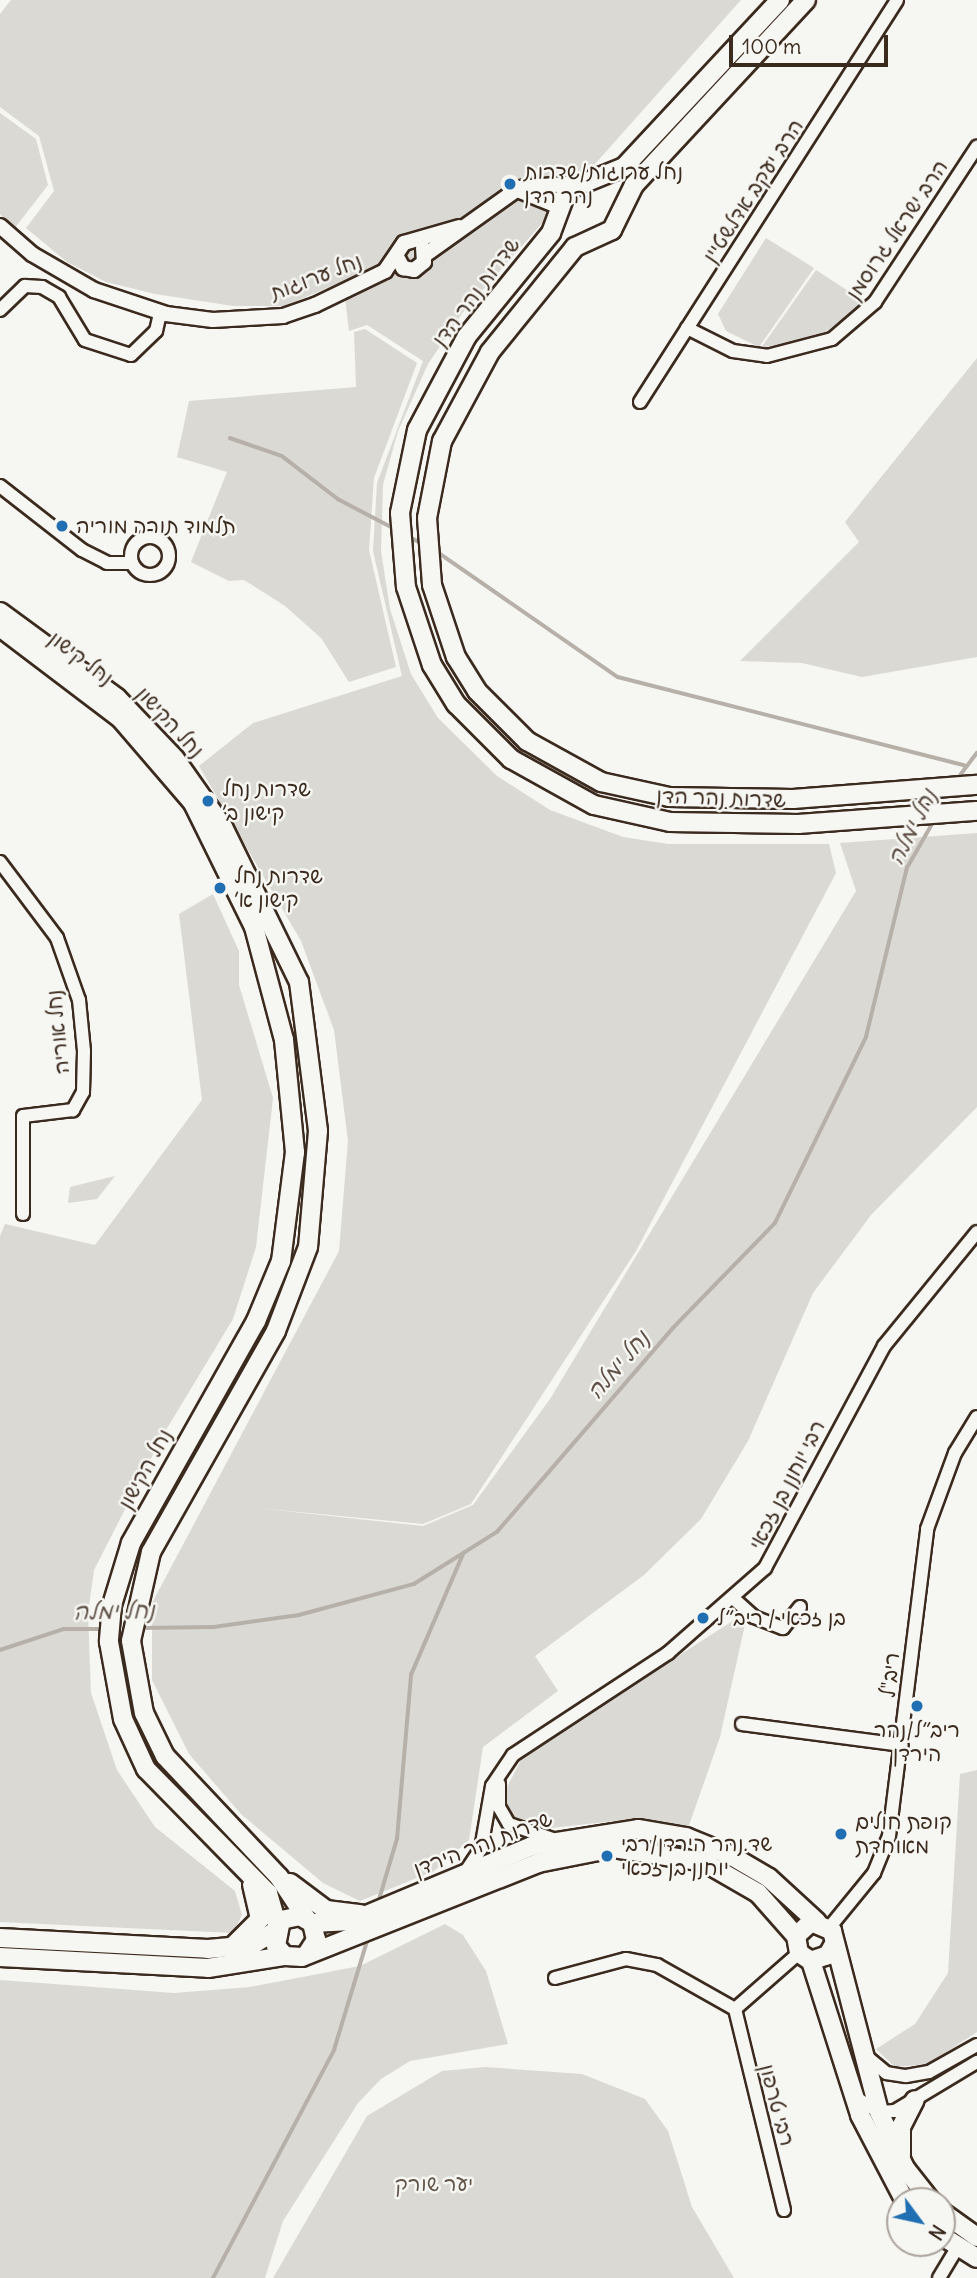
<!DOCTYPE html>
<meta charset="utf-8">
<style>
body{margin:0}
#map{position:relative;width:977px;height:2278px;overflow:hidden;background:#f6f6f2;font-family:Delius,"Playpen Sans Hebrew",sans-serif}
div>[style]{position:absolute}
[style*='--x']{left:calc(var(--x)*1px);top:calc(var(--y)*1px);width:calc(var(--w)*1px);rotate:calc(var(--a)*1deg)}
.green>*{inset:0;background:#dad9d3}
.stream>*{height:3.5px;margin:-1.75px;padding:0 1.75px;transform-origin:1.75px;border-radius:1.75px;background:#b6b0a9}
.roads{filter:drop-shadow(2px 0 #3b2a1e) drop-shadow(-2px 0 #3b2a1e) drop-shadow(0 2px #3b2a1e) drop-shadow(0 -2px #3b2a1e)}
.minor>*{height:12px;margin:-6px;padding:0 6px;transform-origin:6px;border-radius:6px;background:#f6f6f2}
.minor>.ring{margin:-6px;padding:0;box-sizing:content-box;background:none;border:12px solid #f6f6f2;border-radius:50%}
.tertiary>*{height:14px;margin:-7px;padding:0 7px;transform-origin:7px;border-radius:7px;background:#f6f6f2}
.secondary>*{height:18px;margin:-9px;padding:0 9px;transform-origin:9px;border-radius:9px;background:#f6f6f2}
.dots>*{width:19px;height:19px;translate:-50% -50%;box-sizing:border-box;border:4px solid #f6f6f2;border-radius:50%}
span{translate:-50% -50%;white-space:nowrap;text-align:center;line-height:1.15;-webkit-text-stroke:5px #f6f6f2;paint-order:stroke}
.poi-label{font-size:21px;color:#3b2a1e}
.left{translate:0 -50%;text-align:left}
.street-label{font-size:21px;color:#3b2a1e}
.park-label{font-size:21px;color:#63564b}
.water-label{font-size:23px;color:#605248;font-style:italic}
.north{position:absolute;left:886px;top:2187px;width:70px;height:70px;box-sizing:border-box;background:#f6f6f2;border:2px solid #aba49d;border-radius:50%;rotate:123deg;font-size:19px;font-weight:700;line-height:28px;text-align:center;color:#3b2a1e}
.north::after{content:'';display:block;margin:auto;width:24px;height:32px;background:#1f6fb2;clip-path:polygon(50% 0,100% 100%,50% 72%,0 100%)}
.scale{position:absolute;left:729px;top:35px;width:159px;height:32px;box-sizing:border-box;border:4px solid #3b2a1e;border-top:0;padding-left:9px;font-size:21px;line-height:24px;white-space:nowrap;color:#3b2a1e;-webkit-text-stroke:5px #f6f6f2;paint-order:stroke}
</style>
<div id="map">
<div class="green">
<i style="clip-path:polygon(11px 0,741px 0,464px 311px,428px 364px,398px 431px,383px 485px,381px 551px,390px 609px,411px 674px,438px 718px,497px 776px,550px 810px,623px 837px,668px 844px,829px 844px,836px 873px,636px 1251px,471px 1504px,423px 1524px,246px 1507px,423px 1526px,473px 1505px,550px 1399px,856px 891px,840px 843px,977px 833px,977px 1107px,871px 1215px,813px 1293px,748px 1441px,701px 1519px,644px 1575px,535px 1656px,558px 1691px,483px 1747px,469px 1840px,434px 1871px,360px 1901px,323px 1883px,241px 1814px,189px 1754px,152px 1680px,152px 1603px,339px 1251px,348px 1141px,334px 1030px,301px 941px,199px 766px,253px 723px,402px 676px,373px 551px,377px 483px,423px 361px,367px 325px,349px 331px,343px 281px,285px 306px,233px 306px,155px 294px,106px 282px,67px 262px,26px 228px,54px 191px,39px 136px,0 107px,0 14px)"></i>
<i style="clip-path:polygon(0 113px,36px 139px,48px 185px,14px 229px,0 214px)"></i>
<i style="clip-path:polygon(766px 238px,814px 268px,759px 347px,726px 331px,718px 314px)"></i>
<i style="clip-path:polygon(816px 270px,865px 302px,820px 336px,761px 348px)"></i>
<i style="clip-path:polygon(365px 329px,417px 363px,374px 478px,369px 550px,396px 667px,349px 682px,321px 638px,285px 606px,244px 580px,229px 581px,191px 562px,227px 472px,177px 457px,189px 401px,356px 387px,354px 332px)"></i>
<i style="clip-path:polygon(977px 358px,977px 657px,862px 677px,802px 663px,740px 661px,859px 542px,845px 522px)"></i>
<i style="clip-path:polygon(213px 894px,239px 951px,239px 985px,273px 1098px,256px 1247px,233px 1319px,163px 1435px,94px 1570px,88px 1613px,91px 1693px,117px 1770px,155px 1827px,235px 1891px,242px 1915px,233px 1933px,0 1922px,0 1236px,5px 1224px,95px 1245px,202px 1100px,179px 914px)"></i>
<i style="clip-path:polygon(115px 1176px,97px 1199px,68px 1203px,70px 1187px)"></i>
<i style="clip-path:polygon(748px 1611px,720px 1737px,688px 1828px,614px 1821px,534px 1830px,516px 1824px,503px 1795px,523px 1756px)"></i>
<i style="clip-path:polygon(977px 1770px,977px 2032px,928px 2064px,895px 2067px,876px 2049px,915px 2024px,948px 1973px,960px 1774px)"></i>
<i style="clip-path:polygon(445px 1924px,463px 1935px,486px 1971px,508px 2044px,410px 2061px,381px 2079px,358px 2103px,283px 2221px,265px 2278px,0 2278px,0 1980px,174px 1993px,250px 1987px,360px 1966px)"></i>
<i style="clip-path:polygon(485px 2067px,582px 2074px,645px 2099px,668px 2131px,692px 2207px,734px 2278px,273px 2278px,367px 2116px,442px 2071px)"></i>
</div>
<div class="stream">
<i style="--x:230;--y:438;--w:55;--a:19.1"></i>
<i style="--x:282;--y:456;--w:71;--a:37.5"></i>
<i style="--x:338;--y:499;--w:64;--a:27.8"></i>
<i style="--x:408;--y:536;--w:17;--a:28"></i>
<i style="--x:436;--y:551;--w:221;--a:34.7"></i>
<i style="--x:618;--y:677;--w:357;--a:14.3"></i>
<i style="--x:955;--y:782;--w:36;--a:-53"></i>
<i style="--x:139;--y:1628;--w:75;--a:-0.8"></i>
<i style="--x:214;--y:1627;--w:86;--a:-8"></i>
<i style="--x:299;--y:1615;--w:119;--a:-15.1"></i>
<i style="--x:414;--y:1584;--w:98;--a:-32.1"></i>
<i style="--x:497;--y:1532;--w:269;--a:-49.2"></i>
<i style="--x:673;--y:1328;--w:146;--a:-45.8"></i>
<i style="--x:775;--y:1223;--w:207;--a:-63.9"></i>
<i style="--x:866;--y:1037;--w:174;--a:-76.4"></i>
<i style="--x:907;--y:868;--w:56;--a:-60.3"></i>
<i style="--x:0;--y:1650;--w:67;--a:-18.2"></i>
<i style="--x:64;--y:1629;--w:39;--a:0"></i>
<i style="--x:378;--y:1903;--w:67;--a:-73.5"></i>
<i style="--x:397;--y:1839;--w:165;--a:-85.1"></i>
<i style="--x:411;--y:1675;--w:132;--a:-66.7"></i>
<i style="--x:213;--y:2278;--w:258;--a:-62"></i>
<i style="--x:334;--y:2050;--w:117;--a:-73.1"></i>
</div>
<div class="roads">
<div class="minor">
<i style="--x:0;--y:310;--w:35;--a:-44"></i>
<i style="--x:25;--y:286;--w:17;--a:3"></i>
<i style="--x:42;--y:287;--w:20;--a:30"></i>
<i style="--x:59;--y:297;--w:50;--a:58.8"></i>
<i style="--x:85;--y:340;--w:48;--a:18.1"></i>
<i style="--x:131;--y:355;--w:35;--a:-44"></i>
<i style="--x:156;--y:331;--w:18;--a:-77"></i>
<i style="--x:687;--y:328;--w:51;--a:26.6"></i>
<i style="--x:733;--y:351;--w:34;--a:8"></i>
<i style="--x:767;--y:356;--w:67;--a:-14.7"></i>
<i style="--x:832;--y:339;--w:57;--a:-40.7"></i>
<i style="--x:875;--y:302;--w:186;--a:-56.7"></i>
<i style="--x:640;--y:402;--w:477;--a:-57.4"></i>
<i style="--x:0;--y:486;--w:104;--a:38"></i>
<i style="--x:82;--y:550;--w:28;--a:27"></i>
<i style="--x:107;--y:563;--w:25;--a:0"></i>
<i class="ring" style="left:131px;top:537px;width:26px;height:26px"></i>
<i style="--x:0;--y:862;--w:95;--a:53.1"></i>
<i style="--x:57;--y:938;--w:66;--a:70.5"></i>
<i style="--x:79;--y:1000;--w:51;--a:84.4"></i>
<i style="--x:84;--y:1051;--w:41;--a:91.4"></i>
<i style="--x:83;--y:1092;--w:21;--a:119"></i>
<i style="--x:73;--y:1110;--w:50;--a:173.2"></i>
<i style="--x:23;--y:1116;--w:98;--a:90"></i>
<i style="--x:734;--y:1599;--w:27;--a:42"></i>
<i style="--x:754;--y:1617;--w:31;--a:21"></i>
<i style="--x:783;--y:1628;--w:27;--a:-51"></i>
<i style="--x:742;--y:1724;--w:161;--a:7.5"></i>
<i style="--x:499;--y:1784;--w:23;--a:90"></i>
<i style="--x:499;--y:1807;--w:20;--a:60"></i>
<i style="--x:509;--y:1824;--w:46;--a:18.8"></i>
<i style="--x:466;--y:1871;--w:27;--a:-56"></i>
<i style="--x:481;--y:1849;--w:64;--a:-80.1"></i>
<i style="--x:492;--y:1786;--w:37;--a:-56"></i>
<i style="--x:513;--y:1755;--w:186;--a:-33.3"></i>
<i style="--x:668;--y:1653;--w:129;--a:-41.2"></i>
<i style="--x:765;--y:1568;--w:252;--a:-61.8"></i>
<i style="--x:884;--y:1346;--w:147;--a:-50.8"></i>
<i style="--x:829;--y:1928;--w:71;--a:-50.7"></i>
<i style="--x:874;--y:1873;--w:40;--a:-68"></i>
<i style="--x:889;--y:1836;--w:309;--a:-82.9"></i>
<i style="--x:927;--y:1529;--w:81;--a:-69.8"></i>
<i style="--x:955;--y:1453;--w:42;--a:-58.6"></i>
<i style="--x:555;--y:1978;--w:73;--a:-15"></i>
<i style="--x:626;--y:1959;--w:32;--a:11"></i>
<i style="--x:657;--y:1965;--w:90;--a:29.4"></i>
<i style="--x:735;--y:2009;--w:207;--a:76.3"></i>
<i style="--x:735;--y:2009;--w:85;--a:-41.2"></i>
<i style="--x:866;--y:2056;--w:26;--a:40"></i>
<i style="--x:886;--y:2073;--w:20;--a:9"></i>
<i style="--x:906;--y:2076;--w:23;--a:-10"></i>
<i style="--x:929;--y:2072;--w:55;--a:-29.4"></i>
<i style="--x:856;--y:2098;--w:27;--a:31"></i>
<i style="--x:879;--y:2112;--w:16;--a:-4"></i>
<i style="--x:895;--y:2111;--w:96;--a:-30.9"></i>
<i style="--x:939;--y:2278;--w:35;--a:-59"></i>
</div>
<div class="tertiary">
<i style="--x:520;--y:191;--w:43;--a:21.8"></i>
<i style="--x:0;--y:226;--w:43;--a:41.2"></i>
<i style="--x:32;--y:254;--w:72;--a:30.1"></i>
<i style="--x:94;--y:290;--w:76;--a:18.4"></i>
<i style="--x:166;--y:314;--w:47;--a:7.3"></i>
<i style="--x:213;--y:320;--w:70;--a:-3.3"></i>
<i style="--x:283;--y:316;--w:34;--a:-19"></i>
<i style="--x:315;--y:305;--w:78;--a:-25.9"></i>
<i style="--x:385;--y:271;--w:34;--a:-56"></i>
<i style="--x:404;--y:243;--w:57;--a:-16.2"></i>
<i style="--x:425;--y:255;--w:115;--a:-35.5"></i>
<i style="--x:519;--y:188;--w:59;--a:-4.8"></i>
<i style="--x:397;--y:257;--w:13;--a:61"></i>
<i style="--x:403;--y:268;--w:11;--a:10"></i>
<i style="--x:414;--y:270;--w:13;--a:-39"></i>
<i style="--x:424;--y:262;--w:14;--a:-94"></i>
</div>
<div class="secondary">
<i style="--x:780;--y:0;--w:229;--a:133"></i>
<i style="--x:624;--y:167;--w:61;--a:158"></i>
<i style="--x:567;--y:190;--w:46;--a:110.4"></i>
<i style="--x:551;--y:233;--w:133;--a:129.2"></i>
<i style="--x:467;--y:336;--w:106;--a:118"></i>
<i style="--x:417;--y:430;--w:85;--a:101.6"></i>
<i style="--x:400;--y:513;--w:74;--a:85.4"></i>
<i style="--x:406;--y:587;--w:82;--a:71.6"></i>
<i style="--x:432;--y:665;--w:46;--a:58.4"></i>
<i style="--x:456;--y:704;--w:78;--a:45"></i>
<i style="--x:511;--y:759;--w:95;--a:29"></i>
<i style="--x:594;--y:805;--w:78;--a:12.6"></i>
<i style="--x:670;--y:822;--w:128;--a:0.9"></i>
<i style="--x:798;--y:824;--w:179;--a:-4.2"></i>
<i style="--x:806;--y:0;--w:253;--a:132.9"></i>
<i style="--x:634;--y:185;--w:50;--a:116.1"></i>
<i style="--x:612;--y:230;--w:41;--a:155.3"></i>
<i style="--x:575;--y:247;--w:135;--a:129"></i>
<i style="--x:490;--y:352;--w:101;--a:118.3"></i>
<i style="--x:442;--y:441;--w:78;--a:101"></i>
<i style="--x:427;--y:518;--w:67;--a:85.7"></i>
<i style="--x:432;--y:585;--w:76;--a:71.6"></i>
<i style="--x:456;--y:657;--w:40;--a:58"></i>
<i style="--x:477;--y:691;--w:71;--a:45"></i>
<i style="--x:527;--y:741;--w:85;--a:29"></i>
<i style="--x:601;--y:782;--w:70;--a:12.4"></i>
<i style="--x:669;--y:797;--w:124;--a:0.9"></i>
<i style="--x:793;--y:799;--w:185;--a:-4.4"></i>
<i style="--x:0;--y:612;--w:145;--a:36.3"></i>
<i style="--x:117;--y:698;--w:84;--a:46.4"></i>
<i style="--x:175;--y:759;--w:83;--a:54.8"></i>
<i style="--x:223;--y:827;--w:173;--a:63.9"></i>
<i style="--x:299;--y:982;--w:150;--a:82.7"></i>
<i style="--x:318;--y:1131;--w:116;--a:94.9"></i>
<i style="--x:308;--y:1247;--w:90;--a:110.9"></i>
<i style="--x:276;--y:1331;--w:254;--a:119.5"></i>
<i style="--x:151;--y:1552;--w:91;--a:102.7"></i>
<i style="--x:131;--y:1641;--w:73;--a:79.8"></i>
<i style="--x:144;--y:1713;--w:48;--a:64"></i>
<i style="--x:165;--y:1756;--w:166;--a:46.7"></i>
<i style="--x:279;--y:1877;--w:49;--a:56.6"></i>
<i style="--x:0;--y:627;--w:151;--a:37.2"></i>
<i style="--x:120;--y:718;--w:112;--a:49.3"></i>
<i style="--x:193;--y:803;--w:138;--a:63.8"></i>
<i style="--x:254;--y:927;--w:117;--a:75.1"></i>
<i style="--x:284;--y:1040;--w:113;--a:84.4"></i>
<i style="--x:295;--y:1152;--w:110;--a:97.3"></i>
<i style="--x:281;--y:1261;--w:65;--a:112.6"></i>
<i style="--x:256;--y:1321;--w:255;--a:119.4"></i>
<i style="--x:131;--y:1543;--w:65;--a:107"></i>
<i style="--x:112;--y:1605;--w:37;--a:95"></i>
<i style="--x:109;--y:1642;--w:78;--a:79.7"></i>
<i style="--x:123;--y:1719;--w:55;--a:65.3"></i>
<i style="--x:146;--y:1769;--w:174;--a:45.5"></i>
<i style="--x:268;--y:1893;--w:33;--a:74"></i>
<i style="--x:290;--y:1883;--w:45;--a:36.9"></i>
<i style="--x:326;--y:1910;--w:35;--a:7"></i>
<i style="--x:312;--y:1923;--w:40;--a:-2.9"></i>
<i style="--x:352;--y:1921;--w:195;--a:-22.6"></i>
<i style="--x:532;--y:1846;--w:107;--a:-9.1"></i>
<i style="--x:638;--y:1829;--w:49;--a:9.5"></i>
<i style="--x:686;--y:1837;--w:48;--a:22.2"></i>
<i style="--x:730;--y:1855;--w:45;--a:30.5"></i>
<i style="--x:769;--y:1878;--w:65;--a:42.5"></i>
<i style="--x:0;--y:1938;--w:208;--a:3"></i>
<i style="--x:208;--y:1949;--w:44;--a:-5.2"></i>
<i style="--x:252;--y:1945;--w:26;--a:-31"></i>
<i style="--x:235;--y:1944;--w:35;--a:-45"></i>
<i style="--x:260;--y:1919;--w:35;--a:-103"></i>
<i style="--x:834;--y:1944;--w:13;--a:119"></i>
<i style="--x:828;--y:1955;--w:18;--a:161"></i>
<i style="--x:811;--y:1961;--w:14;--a:-146"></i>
<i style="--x:799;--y:1953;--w:17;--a:-100"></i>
<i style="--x:796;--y:1936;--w:21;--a:-43"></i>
<i style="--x:811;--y:1922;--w:23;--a:23"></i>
<i style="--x:832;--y:1931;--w:187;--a:75.4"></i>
<i style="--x:879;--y:2112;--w:62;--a:65.1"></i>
<i style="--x:905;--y:2168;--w:42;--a:51.8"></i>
<i style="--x:307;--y:1954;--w:17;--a:-57"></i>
<i style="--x:316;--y:1940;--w:17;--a:-103"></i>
<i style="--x:312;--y:1923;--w:14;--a:-150"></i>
<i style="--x:300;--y:1916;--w:19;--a:168"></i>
<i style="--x:281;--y:1920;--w:26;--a:101"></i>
<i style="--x:276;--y:1946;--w:13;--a:48"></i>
<i style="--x:285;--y:1956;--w:17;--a:3"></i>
<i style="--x:302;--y:1957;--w:254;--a:-21.7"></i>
<i style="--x:538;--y:1863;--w:76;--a:-11.3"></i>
<i style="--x:613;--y:1848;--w:92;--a:8.7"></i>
<i style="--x:704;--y:1862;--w:62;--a:29.9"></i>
<i style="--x:758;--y:1893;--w:57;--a:48.5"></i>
<i style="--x:0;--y:1957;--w:208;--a:3"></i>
<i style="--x:208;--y:1968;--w:78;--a:-8.9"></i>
<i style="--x:811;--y:1961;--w:162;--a:72.3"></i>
<i style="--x:860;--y:2115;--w:97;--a:62.4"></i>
<i style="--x:901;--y:2155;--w:28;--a:-90"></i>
<i style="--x:901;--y:2127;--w:30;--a:-63"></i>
<i style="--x:942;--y:2212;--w:43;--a:35.5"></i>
<i style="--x:942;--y:2236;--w:41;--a:32.2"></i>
</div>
</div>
<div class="dots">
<i style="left:510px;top:184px;background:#1f6fb2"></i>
<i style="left:62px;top:526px;background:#1f6fb2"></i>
<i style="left:208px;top:801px;background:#1f6fb2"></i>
<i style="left:220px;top:888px;background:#1f6fb2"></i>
<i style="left:703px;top:1618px;background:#1f6fb2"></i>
<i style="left:917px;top:1706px;background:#1f6fb2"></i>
<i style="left:841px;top:1834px;background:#1f6fb2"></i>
<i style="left:607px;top:1856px;background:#1f6fb2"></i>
</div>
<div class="poi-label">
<span class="left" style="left:524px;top:184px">נחל ערוגות/שדרות<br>נהר הדן</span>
<span class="left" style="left:76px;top:526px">תלמוד תורה מוריה</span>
<span class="left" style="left:222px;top:801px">שדרות נחל<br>קישון ב׳</span>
<span class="left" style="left:234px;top:888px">שדרות נחל<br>קישון א׳</span>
<span class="left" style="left:717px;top:1618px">בן זכאי / ריב״ל</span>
<span style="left:917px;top:1742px">ריב״ל/נהר<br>הירדן</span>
<span class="left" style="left:855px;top:1834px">קופת חולים<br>מאוחדת</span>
<span class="left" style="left:621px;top:1856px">שד.נהר הירדן/רבי<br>יוחנן בן זכאי</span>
</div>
<div class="street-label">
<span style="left:753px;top:191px;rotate:-57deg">הרב יעקב אדלשטיין</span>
<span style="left:897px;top:230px;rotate:-56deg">הרב ישראל גרוסמן</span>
<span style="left:316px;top:277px;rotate:-21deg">נחל ערוגות</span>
<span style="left:476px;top:292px;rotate:-53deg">שדרות נהר הדן</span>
<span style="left:81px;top:658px;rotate:37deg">נחל קישון</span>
<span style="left:170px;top:722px;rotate:47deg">נחל הקישון</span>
<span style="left:721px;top:798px;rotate:2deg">שדרות נהר הדן</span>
<span style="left:58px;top:1032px;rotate:-96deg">נחל אוריה</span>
<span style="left:145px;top:1469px;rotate:-61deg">נחל הקישון</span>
<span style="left:787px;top:1485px;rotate:-63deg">רבי יוחנן בן זכאי</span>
<span style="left:890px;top:1675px;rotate:-84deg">ריב"ל</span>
<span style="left:483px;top:1844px;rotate:-21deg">שדרות נהר הירדן</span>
<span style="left:777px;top:2105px;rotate:75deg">רבי טרפון</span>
</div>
<div class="park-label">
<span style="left:434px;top:2184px">יער שורק</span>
</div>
<div class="water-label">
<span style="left:912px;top:827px;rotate:-63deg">נחל ימלה</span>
<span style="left:618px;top:1365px;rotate:-49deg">נחל ימלה</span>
<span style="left:114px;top:1611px;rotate:-1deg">נחל ימלה</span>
</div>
<div class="north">N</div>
<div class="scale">100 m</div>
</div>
